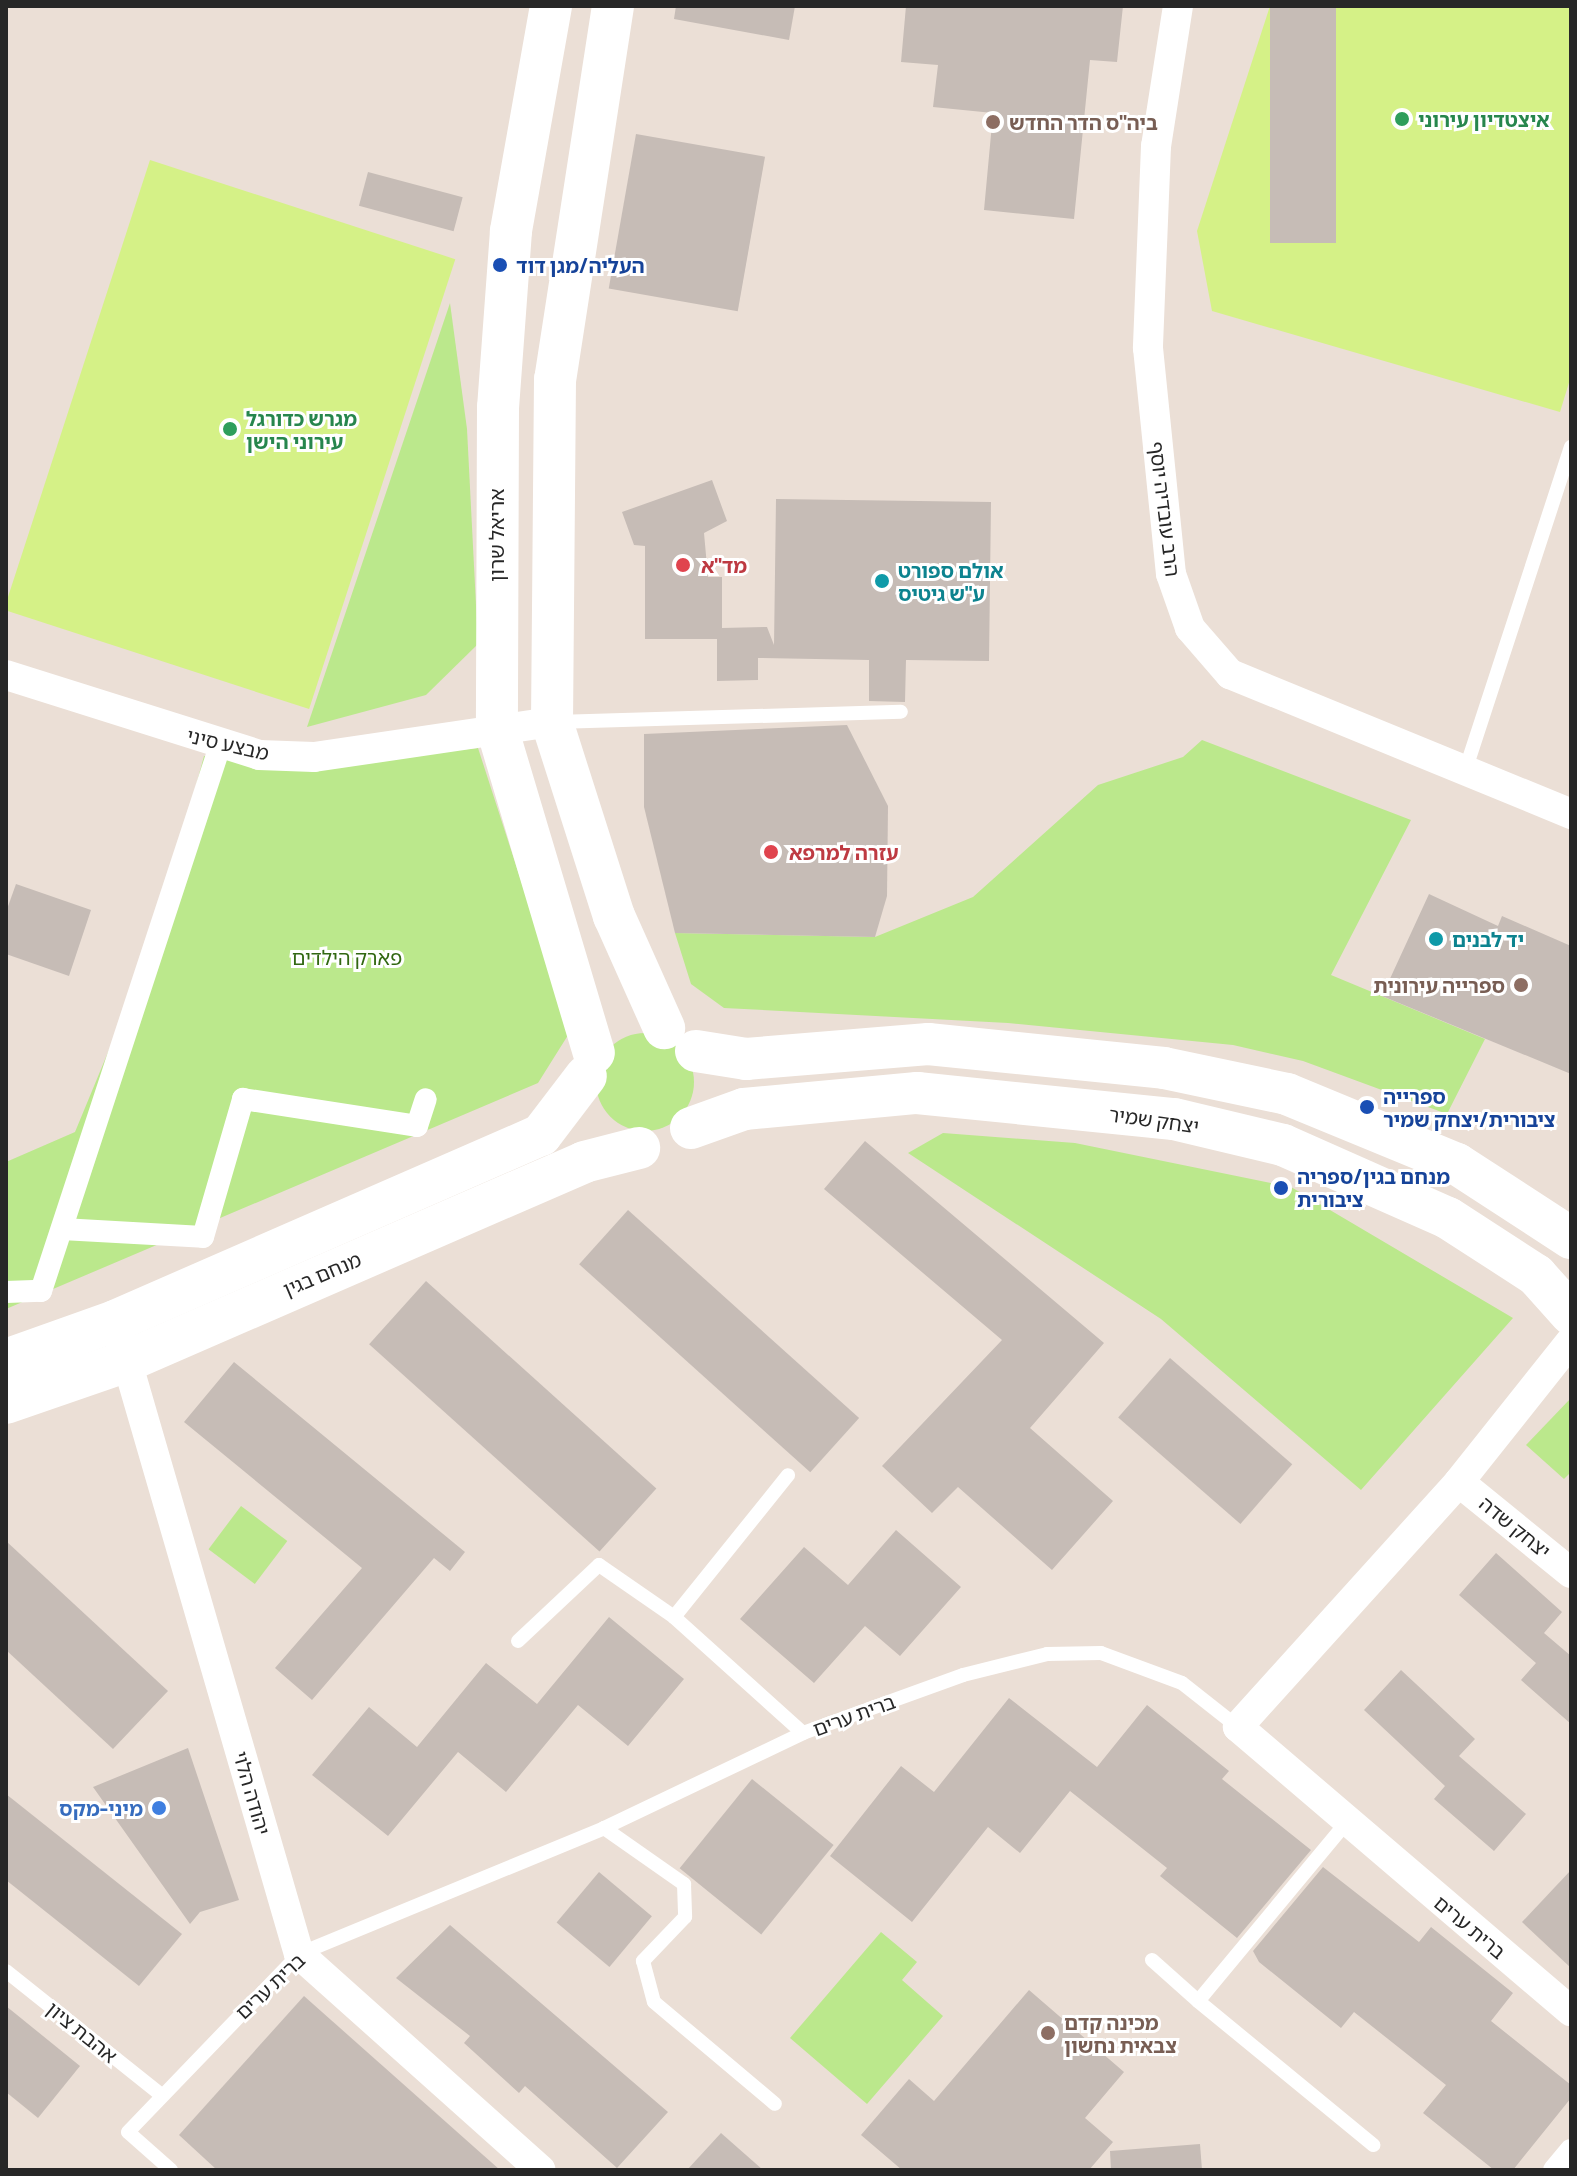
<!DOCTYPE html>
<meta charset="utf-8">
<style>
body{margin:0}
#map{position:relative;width:1577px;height:2176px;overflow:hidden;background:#ebdfd6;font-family:Barlow,"Noto Sans Hebrew",sans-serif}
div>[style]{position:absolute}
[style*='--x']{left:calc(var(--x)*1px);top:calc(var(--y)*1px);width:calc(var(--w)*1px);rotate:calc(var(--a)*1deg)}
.green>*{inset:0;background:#bbe88c;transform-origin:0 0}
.round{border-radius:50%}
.pitch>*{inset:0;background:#d5f187;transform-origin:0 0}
.building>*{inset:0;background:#c6bcb6;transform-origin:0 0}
.service>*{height:14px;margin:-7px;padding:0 7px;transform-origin:7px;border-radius:7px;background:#fff}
.pedestrian>*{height:22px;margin:-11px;padding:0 11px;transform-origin:11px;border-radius:11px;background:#fff}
.minor>*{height:30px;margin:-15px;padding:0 15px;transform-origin:15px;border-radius:15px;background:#fff}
.secondary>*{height:42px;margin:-21px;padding:0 21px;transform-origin:21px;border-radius:21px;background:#fff}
.dots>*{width:22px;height:22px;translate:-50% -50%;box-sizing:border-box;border:4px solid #fff;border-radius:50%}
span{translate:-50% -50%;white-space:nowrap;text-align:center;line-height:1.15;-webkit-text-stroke:6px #fff;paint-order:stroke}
.leisure-label{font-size:20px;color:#27864d;font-weight:700}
.left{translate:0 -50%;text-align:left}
.education-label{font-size:20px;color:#785e54;font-weight:700}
.right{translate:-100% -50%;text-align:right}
.transit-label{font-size:20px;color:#164399;font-weight:700}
.street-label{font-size:20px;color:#272727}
.health-label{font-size:20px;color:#be3a42;font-weight:700}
.culture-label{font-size:20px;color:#0d838f;font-weight:700}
.park-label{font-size:20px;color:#326812}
.shop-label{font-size:20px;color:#366cbe;font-weight:700}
.frame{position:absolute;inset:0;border:8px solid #272727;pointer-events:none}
</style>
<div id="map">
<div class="green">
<i style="clip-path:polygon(450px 303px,467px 429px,478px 644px,426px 695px,307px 727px)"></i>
<i style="clip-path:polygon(1202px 740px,1411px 820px,1331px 975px,1485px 1039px,1447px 1114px,1303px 1061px,1233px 1045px,1008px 1023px,724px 1008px,691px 984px,675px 933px,875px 937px,973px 897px,1098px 785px,1183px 757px)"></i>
<i style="clip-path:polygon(478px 748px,570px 1032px,538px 1083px,6px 1309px,6px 1162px,75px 1132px,154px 941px,204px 756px,304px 767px)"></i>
<i class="round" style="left:596px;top:1033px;width:98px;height:98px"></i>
<i style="clip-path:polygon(943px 1133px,1075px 1143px,1291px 1187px,1513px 1318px,1361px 1490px,1161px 1319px,908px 1153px)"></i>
<i style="clip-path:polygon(1571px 1398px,1571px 1472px,1564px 1479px,1526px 1445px)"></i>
<i style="left:241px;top:1506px;width:58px;height:54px;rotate:37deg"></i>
<i style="clip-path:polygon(881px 1932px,917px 1962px,902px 1980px,943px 2016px,867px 2104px,790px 2038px)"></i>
</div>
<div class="pitch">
<i style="clip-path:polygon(1270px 6px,1571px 6px,1571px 376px,1560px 412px,1212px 311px,1197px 231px)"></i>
<i style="left:150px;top:160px;width:321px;height:473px;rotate:18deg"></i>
</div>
<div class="building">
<i style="clip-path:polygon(676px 6px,795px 6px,789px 40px,674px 19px)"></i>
<i style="clip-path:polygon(906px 6px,1123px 6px,1117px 62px,1090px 60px,1074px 219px,984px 210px,993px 113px,933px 107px,938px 65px,901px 62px)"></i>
<i style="left:1270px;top:6px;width:66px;height:237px"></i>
<i style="left:636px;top:134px;width:131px;height:157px;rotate:10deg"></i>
<i style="left:368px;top:172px;width:98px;height:35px;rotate:15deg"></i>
<i style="clip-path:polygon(712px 480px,727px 521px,704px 533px,708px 577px,722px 577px,722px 628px,767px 627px,774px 645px,776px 499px,991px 502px,989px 661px,906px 660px,905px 702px,869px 701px,869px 660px,758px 658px,758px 680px,717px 681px,717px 639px,645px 639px,645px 546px,634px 545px,622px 512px)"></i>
<i style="clip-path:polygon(847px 725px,888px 806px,887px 896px,875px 937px,675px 933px,644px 807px,644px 734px)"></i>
<i style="clip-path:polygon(16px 884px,91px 910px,69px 976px,6px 954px,6px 912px)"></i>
<i style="clip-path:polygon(1429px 894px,1498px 926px,1502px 916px,1571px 946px,1571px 1074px,1382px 996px)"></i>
<i style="clip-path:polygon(865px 1141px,1104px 1343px,1030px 1428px,1113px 1501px,1052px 1570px,958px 1487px,932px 1513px,882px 1466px,1002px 1340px,824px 1189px)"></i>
<i style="left:628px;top:1210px;width:311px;height:73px;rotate:42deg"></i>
<i style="left:426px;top:1281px;width:310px;height:85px;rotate:42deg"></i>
<i style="left:1170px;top:1358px;width:162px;height:79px;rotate:41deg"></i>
<i style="clip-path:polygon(234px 1362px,465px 1552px,450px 1571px,434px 1558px,312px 1700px,275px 1668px,362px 1568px,184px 1422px)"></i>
<i style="clip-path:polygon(896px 1530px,961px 1587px,900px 1656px,865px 1626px,814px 1683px,740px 1619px,804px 1547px,848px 1585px)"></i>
<i style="clip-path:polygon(6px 1541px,168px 1691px,113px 1749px,6px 1650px)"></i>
<i style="clip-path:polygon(1496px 1553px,1562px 1612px,1544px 1633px,1571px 1656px,1571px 1724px,1521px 1680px,1536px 1663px,1459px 1595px)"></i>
<i style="clip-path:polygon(609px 1617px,684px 1679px,628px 1746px,578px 1705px,506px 1792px,458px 1752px,388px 1836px,312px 1775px,369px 1707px,417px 1747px,486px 1663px,537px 1704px)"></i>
<i style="clip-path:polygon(1401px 1670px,1475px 1739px,1459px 1756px,1526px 1814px,1494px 1851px,1434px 1799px,1445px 1786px,1364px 1710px)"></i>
<i style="clip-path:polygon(1009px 1698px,1097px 1767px,1147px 1705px,1229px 1771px,1222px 1779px,1311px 1850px,1237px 1938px,1160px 1876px,1167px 1868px,1070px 1791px,1020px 1853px,988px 1827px,912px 1922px,830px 1856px,901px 1766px,934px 1792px)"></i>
<i style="clip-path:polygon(188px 1748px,239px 1900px,200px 1912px,190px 1924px,93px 1787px)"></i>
<i style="left:752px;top:1779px;width:105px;height:115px;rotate:39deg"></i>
<i style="clip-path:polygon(6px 1794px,182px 1934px,139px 1986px,6px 1880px)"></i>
<i style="clip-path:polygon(1323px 1867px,1419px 1942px,1431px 1927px,1513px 1993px,1491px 2021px,1571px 2085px,1571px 2098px,1513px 2170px,1494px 2170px,1423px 2113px,1446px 2085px,1354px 2012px,1341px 2028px,1259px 1962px,1253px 1951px)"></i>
<i style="clip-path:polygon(1571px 1870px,1571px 1968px,1522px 1922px)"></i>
<i style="left:599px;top:1872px;width:69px;height:66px;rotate:40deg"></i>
<i style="clip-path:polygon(450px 1925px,668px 2112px,617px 2168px,525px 2086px,519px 2093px,464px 2043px,470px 2036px,396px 1978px)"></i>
<i style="clip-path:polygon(1029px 1990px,1124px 2072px,1085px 2118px,1113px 2142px,1089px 2170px,902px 2170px,861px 2135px,909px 2079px,934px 2101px)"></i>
<i style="clip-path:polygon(304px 1996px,500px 2170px,217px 2170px,179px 2135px)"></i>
<i style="clip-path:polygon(6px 2006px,80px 2066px,38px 2118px,6px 2092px)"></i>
<i style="clip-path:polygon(721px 2133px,763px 2170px,687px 2170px)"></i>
<i style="clip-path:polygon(1200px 2144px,1202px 2170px,1111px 2170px,1110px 2151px)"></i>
</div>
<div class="service">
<i style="--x:556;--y:722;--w:345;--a:-1.7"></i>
<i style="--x:1466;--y:768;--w:338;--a:-71.9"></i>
<i style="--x:674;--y:1617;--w:182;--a:-51.2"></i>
<i style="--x:518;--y:1641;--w:111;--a:-43.2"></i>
<i style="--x:599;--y:1565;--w:91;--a:34.7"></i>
<i style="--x:674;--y:1617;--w:173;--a:42"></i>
<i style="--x:1346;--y:1823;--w:231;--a:129.7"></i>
<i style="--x:1198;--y:2001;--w:227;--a:39.4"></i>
<i style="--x:604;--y:1828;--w:98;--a:35"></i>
<i style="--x:684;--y:1884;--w:33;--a:88"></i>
<i style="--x:685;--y:1917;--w:61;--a:133.7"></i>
<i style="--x:643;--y:1961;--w:42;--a:75"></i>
<i style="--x:654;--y:2002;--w:158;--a:40.1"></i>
<i style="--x:1152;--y:1960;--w:62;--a:41.7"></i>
<i style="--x:6;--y:1971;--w:196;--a:38.6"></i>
<i style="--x:171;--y:2170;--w:57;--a:-138.5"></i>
<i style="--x:128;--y:2132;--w:247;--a:-46.1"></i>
<i style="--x:299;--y:1954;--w:330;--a:-22.4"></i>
<i style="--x:604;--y:1828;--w:221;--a:-25.5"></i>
<i style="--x:803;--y:1733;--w:170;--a:-19.9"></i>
<i style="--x:963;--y:1675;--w:87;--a:-14"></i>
<i style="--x:1047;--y:1654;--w:54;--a:-1.1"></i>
<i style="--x:1101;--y:1653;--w:86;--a:20.3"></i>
<i style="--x:1182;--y:1683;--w:71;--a:38.2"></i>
</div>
<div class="pedestrian">
<i style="--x:62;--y:1229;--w:141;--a:3.2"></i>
<i style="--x:203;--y:1237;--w:144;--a:-73.8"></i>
<i style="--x:243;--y:1099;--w:176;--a:8.8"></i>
<i style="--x:417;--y:1126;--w:28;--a:-72"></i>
<i style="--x:6;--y:1292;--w:35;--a:-2"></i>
<i style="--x:41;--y:1291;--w:574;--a:-71.82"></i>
<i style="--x:1554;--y:2170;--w:26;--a:-50"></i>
</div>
<div class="minor">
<i style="--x:1178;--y:6;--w:142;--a:98.9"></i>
<i style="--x:1156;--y:146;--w:202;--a:92.3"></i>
<i style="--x:1148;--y:348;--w:227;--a:84.2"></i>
<i style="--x:1171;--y:574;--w:57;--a:70.6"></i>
<i style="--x:1190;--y:628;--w:61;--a:49"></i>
<i style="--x:1230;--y:674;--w:369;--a:22.3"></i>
<i style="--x:6;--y:675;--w:265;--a:17.5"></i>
<i style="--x:259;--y:755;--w:55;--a:2.1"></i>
<i style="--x:314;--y:757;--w:241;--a:-8.4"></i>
<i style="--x:121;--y:1341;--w:638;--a:73.81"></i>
<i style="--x:299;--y:1954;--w:324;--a:41.8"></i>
<i style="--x:1571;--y:1341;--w:180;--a:128.5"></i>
<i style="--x:1459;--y:1482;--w:330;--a:132.1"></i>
<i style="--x:1238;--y:1727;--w:438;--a:40.5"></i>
<i style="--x:1459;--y:1482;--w:144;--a:39.1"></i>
</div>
<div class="secondary">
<i style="--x:551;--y:6;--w:229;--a:100.1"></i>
<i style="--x:511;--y:231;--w:176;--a:94.2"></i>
<i style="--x:498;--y:407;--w:321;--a:90.2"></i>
<i style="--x:497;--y:728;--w:339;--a:73.4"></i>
<i style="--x:613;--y:6;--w:377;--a:98.8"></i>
<i style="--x:555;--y:379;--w:343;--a:90.5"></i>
<i style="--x:552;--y:722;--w:204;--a:72.3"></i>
<i style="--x:614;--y:916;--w:123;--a:65.9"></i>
<i style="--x:696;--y:1051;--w:51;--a:9.1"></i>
<i style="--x:746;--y:1059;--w:183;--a:-4.7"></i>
<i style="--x:928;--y:1044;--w:237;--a:5.8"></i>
<i style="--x:1164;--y:1068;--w:126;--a:11.9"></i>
<i style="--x:1287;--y:1094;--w:184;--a:22.4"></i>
<i style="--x:1457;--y:1164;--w:136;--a:33"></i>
<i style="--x:691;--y:1128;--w:56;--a:-19.7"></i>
<i style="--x:744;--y:1109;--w:174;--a:-5.3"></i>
<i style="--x:917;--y:1093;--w:258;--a:5.8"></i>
<i style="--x:1174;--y:1119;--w:112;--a:13.4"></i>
<i style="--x:1283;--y:1145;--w:180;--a:23.9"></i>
<i style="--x:1448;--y:1218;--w:105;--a:32.9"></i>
<i style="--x:1536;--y:1275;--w:52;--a:48.1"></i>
<i style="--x:6;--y:1360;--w:116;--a:-19.7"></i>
<i style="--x:115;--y:1321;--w:465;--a:-23.6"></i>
<i style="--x:541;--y:1135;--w:74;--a:-52.7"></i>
<i style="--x:6;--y:1403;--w:128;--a:-19.1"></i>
<i style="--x:127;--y:1361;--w:498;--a:-23.5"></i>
<i style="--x:584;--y:1162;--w:57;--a:-14.3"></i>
</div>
<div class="dots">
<i style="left:1402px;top:119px;background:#2e9e5b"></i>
<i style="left:993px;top:122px;background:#8d6e63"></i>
<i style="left:500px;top:265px;background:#1a4fb4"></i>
<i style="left:230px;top:429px;background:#2e9e5b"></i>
<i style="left:683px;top:565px;background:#e0444e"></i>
<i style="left:882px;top:581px;background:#0f9aa8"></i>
<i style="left:771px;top:852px;background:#e0444e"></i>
<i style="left:1436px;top:939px;background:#0f9aa8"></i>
<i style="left:1521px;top:985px;background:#8d6e63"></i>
<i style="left:1367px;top:1107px;background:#1a4fb4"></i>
<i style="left:1281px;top:1188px;background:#1a4fb4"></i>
<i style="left:159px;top:1808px;background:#3f7fe0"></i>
<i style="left:1048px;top:2033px;background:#8d6e63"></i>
</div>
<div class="leisure-label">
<span class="left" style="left:1418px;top:119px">איצטדיון עירוני</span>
<span class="left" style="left:246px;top:430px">מגרש כדורגל<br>עירוני הישן</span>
</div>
<div class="education-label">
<span class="left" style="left:1009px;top:122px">ביה"ס הדר החדש</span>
<span class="right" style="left:1505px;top:985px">ספרייה עירונית</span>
<span class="left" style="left:1064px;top:2034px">מכינה קדם<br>צבאית נחשון</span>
</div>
<div class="transit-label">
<span class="left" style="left:516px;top:265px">העליה/מגן דוד</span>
<span class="left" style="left:1383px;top:1108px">ספרייה<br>ציבורית/יצחק שמיר</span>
<span class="left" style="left:1297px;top:1188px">מנחם בגין/ספריה<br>ציבורית</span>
</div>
<div class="street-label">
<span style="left:1165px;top:509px;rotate:83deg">הרב עובדיה יוסף</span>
<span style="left:496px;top:535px;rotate:-90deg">אריאל שרון</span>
<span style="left:228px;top:744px;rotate:13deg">מבצע סיני</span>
<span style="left:1154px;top:1120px;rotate:8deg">יצחק שמיר</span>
<span style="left:322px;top:1274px;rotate:-23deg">מנחם בגין</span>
<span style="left:1515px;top:1527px;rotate:39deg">יצחק שדה</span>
<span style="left:854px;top:1715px;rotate:-20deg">ברית ערים</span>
<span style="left:252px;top:1793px;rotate:74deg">יהודה הלוי</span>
<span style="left:1470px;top:1927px;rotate:40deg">ברית ערים</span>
<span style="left:270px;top:1986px;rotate:-43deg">ברית ערים</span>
<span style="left:82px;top:2032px;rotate:39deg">אהבת ציון</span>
</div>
<div class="health-label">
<span class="left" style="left:701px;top:565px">מד"א</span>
<span class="left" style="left:789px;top:852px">עזרה למרפא</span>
</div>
<div class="culture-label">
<span class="left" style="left:898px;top:582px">אולם ספורט<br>ע"ש גיטיס</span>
<span class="left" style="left:1452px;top:939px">יד לבנים</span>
</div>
<div class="park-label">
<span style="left:347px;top:957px">פארק הילדים</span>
</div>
<div class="shop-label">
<span class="right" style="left:143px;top:1808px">מיני-מקס</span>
</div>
<div class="frame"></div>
</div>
